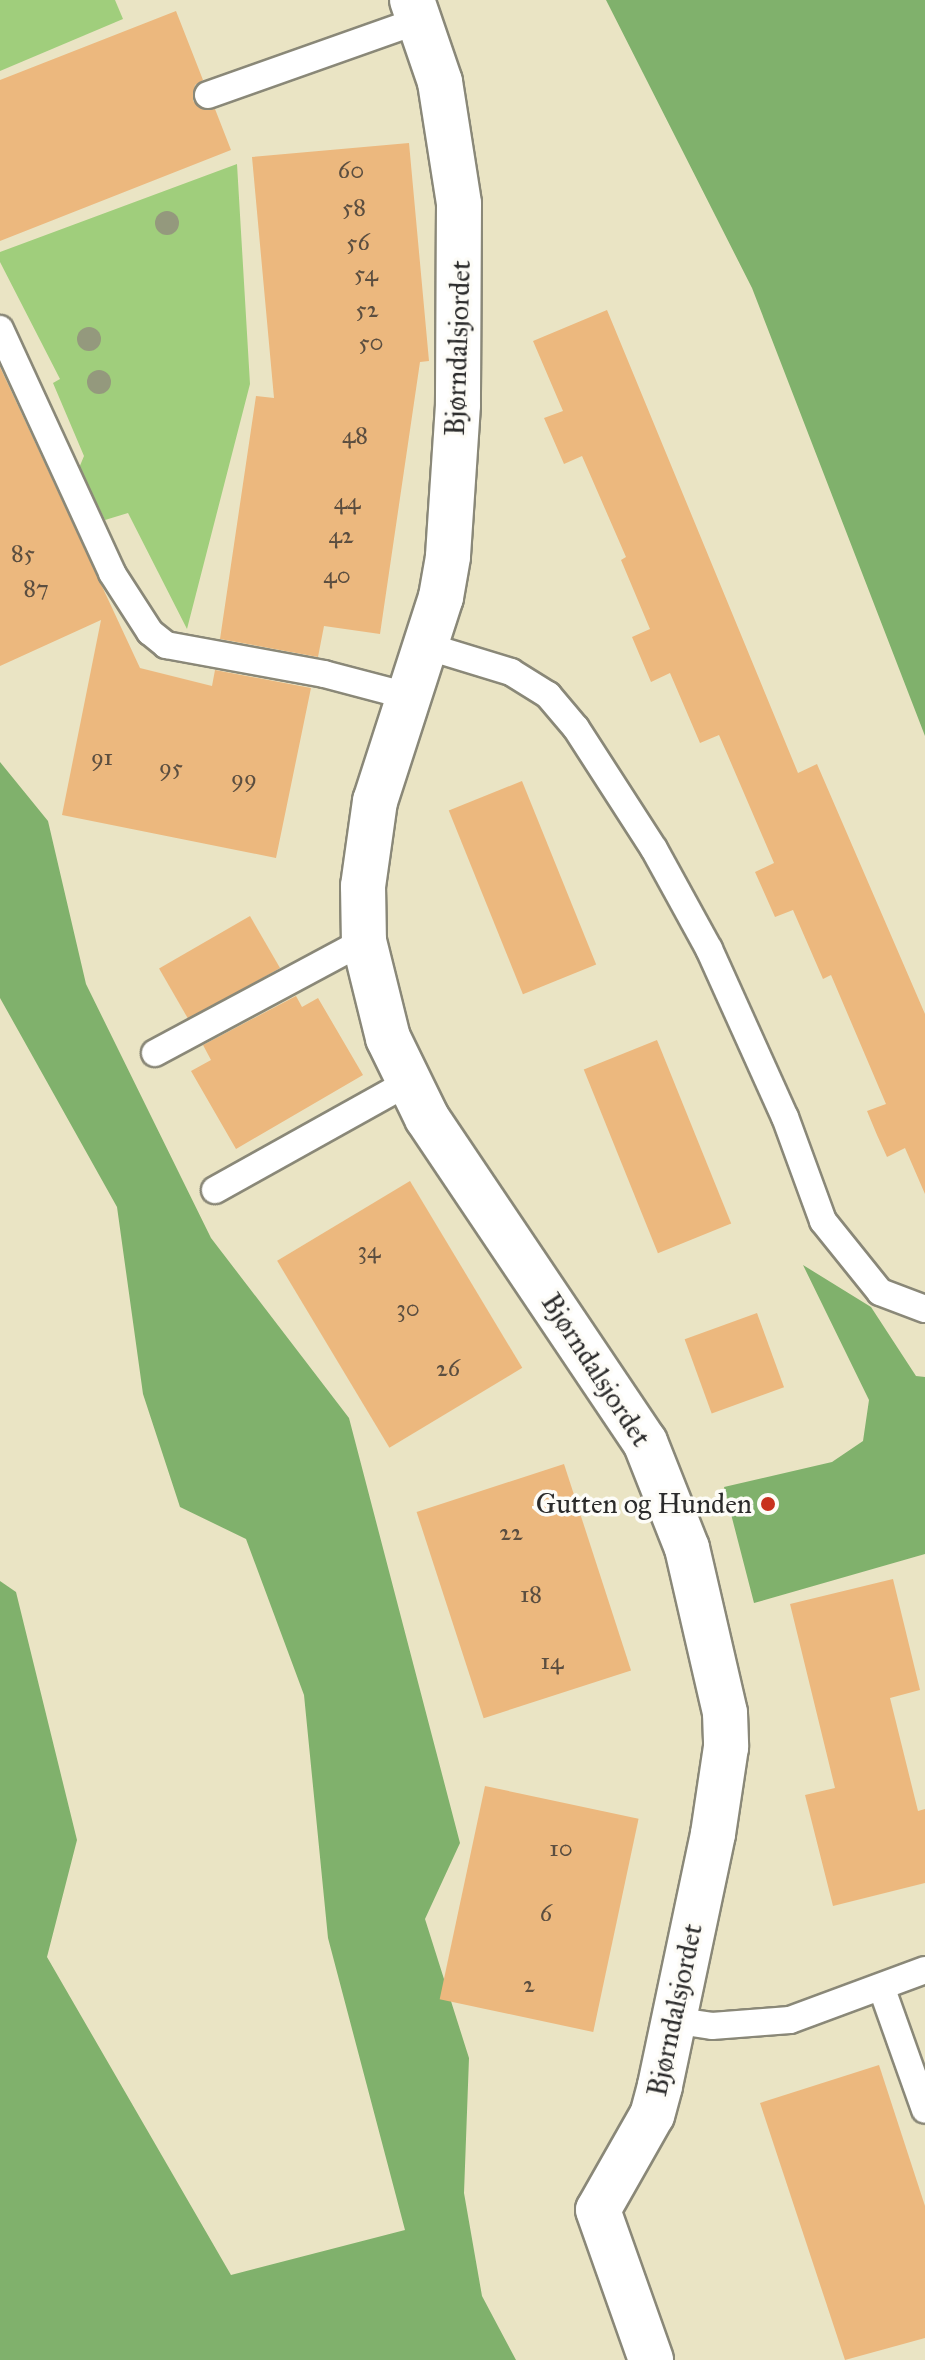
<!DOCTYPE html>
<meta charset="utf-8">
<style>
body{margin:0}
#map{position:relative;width:925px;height:2360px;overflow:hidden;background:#eae4c4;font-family:"IM FELL Great Primer",serif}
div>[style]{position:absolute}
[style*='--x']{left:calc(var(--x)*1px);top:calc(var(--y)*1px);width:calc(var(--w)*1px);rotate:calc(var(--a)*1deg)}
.green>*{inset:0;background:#a0ce7c}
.forest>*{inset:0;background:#80b16c}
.building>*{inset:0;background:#ecb87e;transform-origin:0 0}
.roads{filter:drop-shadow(2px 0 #8a8878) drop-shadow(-2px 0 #8a8878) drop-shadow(0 2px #8a8878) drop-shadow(0 -2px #8a8878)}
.service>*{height:26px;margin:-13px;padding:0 13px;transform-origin:13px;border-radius:13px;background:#fff}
.minor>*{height:44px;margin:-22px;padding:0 22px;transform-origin:22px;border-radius:22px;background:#fff}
.tertiary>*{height:44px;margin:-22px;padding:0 22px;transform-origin:22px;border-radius:22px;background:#fff}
.trees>*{width:24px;height:24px;margin:-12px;border-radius:50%;background:#94997d}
.dots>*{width:22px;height:22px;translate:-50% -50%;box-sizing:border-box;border:4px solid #fdfcf7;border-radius:50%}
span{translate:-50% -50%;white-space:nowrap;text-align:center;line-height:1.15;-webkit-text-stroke:7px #fdfcf7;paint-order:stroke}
.number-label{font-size:24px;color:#5b4e40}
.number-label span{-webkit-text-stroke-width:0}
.street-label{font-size:28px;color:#2b2b2b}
.poi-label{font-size:28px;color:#2b2b2b}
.right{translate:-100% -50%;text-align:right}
</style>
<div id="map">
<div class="green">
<i style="clip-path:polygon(0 0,115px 0,123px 19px,0 71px)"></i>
<i style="clip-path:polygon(237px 164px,250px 384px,187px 629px,128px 513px,105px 520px,79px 468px,84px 456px,53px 383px,60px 379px,0 262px,0 252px)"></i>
</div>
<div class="forest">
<i style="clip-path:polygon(606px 0,925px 0,925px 736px,752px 288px)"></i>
<i style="clip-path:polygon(0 762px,48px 821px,86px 984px,211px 1238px,349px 1418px,460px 1843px,425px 1919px,469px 2058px,464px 2193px,482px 2296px,516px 2360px,0 2360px,0 1581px,16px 1592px,77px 1840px,47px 1957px,231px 2275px,405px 2230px,328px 1938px,304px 1695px,246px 1539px,180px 1507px,143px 1394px,117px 1207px,0 998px)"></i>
<i style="clip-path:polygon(803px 1265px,871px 1307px,916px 1376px,925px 1377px,925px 1554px,754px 1603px,724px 1487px,832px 1462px,863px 1441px,869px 1400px)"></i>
</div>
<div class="building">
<i style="clip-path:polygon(176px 11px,203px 80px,195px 85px,193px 101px,204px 110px,215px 109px,231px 150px,0 241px,0 80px)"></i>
<i style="clip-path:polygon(409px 143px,429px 361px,420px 362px,380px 634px,324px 626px,318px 657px,220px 639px,256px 396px,274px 398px,252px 157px)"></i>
<i style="clip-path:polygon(607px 310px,798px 773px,817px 764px,925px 1014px,925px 1194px,905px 1148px,887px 1157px,877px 1135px,867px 1111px,886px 1104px,831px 975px,823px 979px,793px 910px,775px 917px,755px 872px,774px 863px,719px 735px,700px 743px,670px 673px,651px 682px,632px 637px,650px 629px,621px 560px,626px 557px,582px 456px,564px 464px,544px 418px,563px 411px,533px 341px)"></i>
<i style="clip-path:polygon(0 367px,140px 668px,212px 686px,215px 670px,311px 688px,276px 858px,62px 815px,101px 620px,0 666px)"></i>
<i style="left:522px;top:781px;width:198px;height:79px;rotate:68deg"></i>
<i style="left:250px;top:916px;width:60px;height:105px;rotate:60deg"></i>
<i style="clip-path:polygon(296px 996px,302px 1007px,318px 998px,363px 1075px,236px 1149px,191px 1071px,211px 1060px,203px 1045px)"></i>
<i style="left:657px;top:1040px;width:198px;height:79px;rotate:68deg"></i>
<i style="left:410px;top:1181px;width:218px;height:155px;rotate:59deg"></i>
<i style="left:757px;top:1313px;width:79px;height:77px;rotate:70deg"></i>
<i style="left:564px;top:1464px;width:217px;height:155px;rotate:72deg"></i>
<i style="clip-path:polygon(893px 1579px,920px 1690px,890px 1698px,918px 1811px,925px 1809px,925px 1883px,833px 1906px,805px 1795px,835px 1788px,790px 1604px)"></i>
<i style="left:485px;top:1786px;width:157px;height:218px;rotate:12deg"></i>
<i style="clip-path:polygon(879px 2065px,925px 2206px,925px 2338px,845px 2360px,760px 2103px)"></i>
</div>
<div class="roads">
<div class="service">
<i style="--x:208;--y:95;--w:225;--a:-19.5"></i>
<i style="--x:0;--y:329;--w:268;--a:65.3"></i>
<i style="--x:112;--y:573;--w:70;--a:57.2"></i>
<i style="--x:150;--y:632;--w:21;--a:39"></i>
<i style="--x:166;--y:645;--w:161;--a:10.4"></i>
<i style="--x:324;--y:674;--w:87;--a:14.7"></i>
<i style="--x:426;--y:646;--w:89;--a:17"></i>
<i style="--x:511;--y:672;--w:44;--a:31.9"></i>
<i style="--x:548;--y:695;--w:43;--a:49.7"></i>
<i style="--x:576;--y:728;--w:144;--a:57.2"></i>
<i style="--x:654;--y:849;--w:114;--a:61.2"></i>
<i style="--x:709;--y:949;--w:184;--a:65.7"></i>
<i style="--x:785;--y:1117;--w:111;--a:69.9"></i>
<i style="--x:823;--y:1221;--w:91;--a:51.2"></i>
<i style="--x:880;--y:1292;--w:48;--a:20.7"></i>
<i style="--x:155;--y:1053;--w:237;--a:-28.2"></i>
<i style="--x:215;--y:1190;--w:220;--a:-29.1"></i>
<i style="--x:882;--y:1989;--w:128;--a:70.4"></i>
<i style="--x:672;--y:2020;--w:40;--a:8.5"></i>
<i style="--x:712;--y:2026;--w:78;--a:-4.4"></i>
<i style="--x:790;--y:2020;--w:144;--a:-20.3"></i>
</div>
<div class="minor">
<i style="--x:412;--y:0;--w:87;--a:71.1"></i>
<i style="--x:440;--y:82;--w:123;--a:81.1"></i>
<i style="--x:459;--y:204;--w:201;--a:90.3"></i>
<i style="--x:458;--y:405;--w:152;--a:93.8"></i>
<i style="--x:448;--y:557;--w:41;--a:99.9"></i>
<i style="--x:441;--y:597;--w:214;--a:107.9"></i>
<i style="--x:375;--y:801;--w:86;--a:98"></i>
<i style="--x:363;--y:886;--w:55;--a:89"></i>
<i style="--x:364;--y:941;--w:100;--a:76.1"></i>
<i style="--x:388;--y:1038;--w:89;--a:64"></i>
<i style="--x:427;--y:1118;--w:391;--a:56.1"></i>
<i style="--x:645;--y:1442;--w:114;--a:68.4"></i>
<i style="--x:687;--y:1548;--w:169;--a:77"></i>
<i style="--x:725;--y:1713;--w:34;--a:88"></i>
<i style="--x:726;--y:1747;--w:88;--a:98.5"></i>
<i style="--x:713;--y:1834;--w:258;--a:101.9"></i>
<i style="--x:660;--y:2086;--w:30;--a:105"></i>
<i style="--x:652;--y:2115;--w:109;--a:119.6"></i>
</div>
<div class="tertiary">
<i style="--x:598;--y:2210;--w:159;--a:70.5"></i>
</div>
</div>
<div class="trees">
<i style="left:167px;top:223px"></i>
<i style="left:89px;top:339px"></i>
<i style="left:99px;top:382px"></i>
</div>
<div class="dots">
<i style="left:768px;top:1504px;background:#c8321e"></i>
</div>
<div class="number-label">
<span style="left:351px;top:171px">60</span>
<span style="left:354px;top:208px">58</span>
<span style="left:358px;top:243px">56</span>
<span style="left:366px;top:274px">54</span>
<span style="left:367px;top:310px">52</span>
<span style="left:371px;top:343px">50</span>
<span style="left:355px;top:436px">48</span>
<span style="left:347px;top:502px">44</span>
<span style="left:341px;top:536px">42</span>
<span style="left:23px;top:554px">85</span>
<span style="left:337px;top:576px">40</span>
<span style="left:36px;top:589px">87</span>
<span style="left:102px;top:758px">91</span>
<span style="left:171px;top:768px">95</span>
<span style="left:244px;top:779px">99</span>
<span style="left:369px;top:1251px">34</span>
<span style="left:408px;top:1309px">30</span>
<span style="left:448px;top:1369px">26</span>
<span style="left:511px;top:1533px">22</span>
<span style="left:531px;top:1595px">18</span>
<span style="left:552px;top:1662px">14</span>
<span style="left:561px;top:1849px">10</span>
<span style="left:546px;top:1914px">6</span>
<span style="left:529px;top:1985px">2</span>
</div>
<div class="street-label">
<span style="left:458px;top:348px;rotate:-88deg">Bjørndalsjordet</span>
<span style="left:596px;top:1370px;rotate:57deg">Bjørndalsjordet</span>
<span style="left:675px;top:2010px;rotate:-78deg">Bjørndalsjordet</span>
</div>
<div class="poi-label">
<span class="right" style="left:752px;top:1504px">Gutten og Hunden</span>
</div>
</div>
